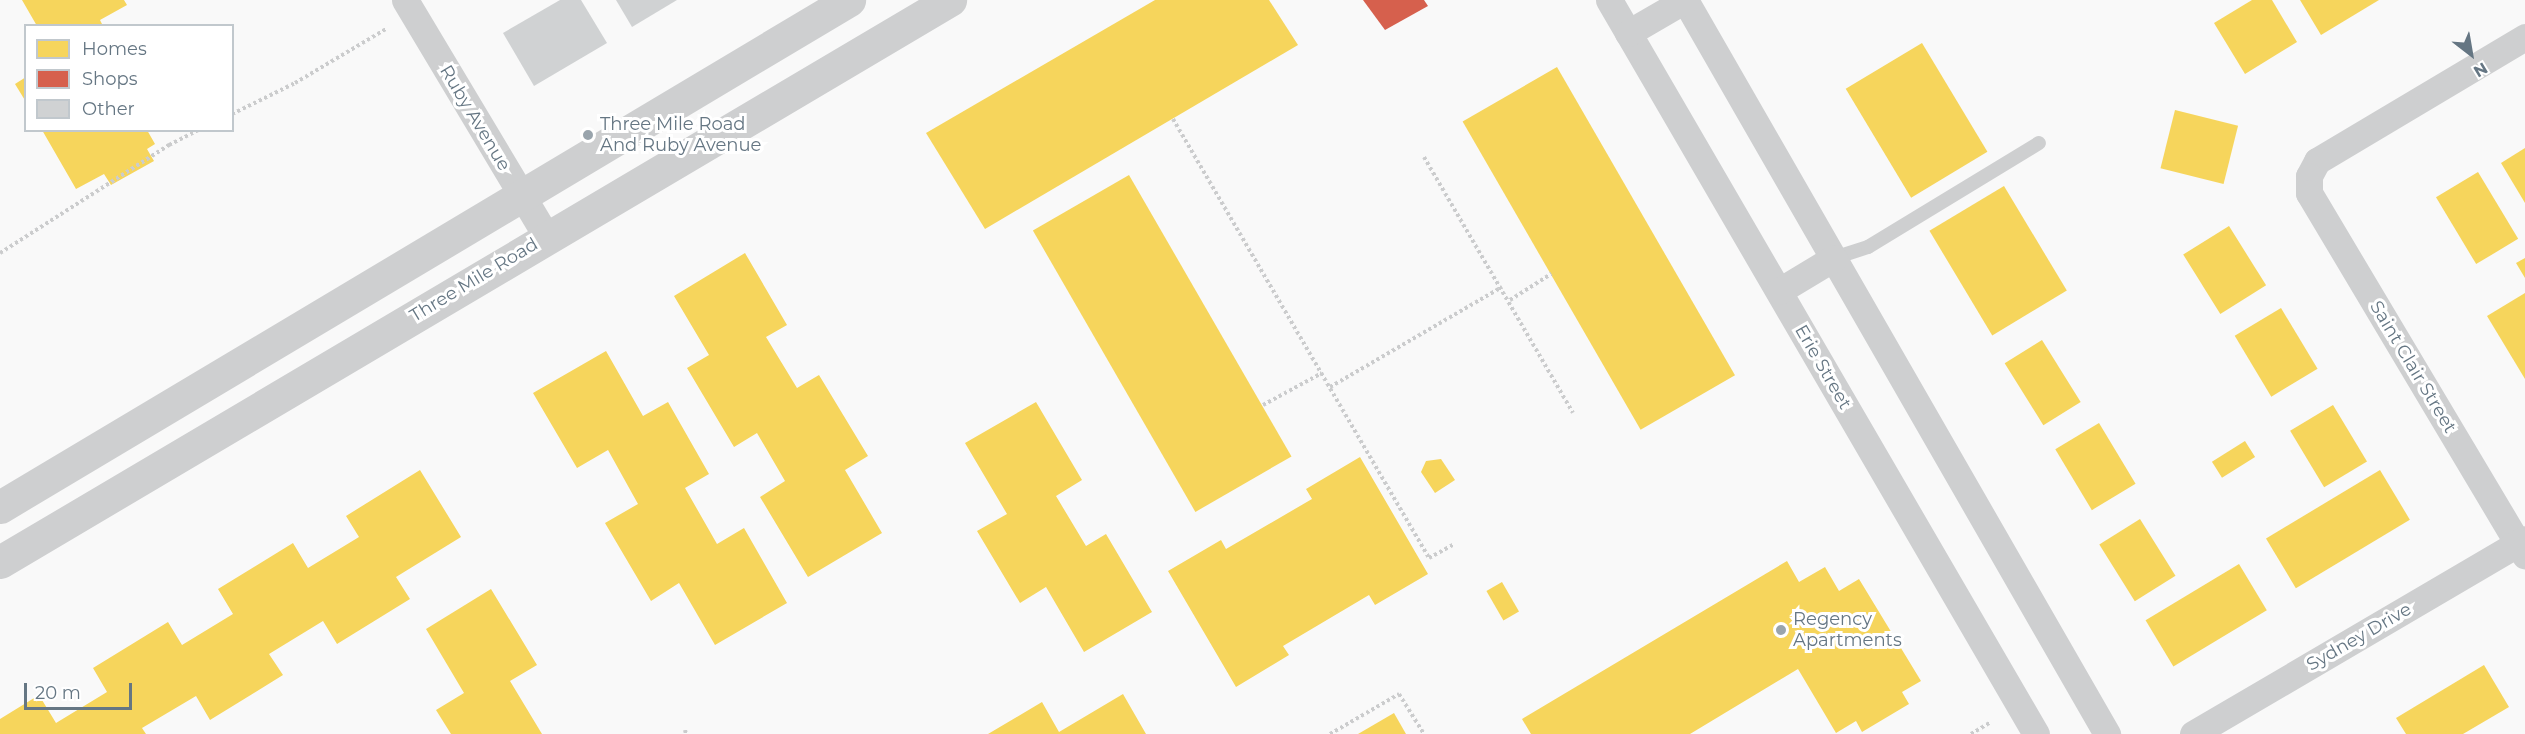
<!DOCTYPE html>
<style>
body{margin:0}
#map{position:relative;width:2525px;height:734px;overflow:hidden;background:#f9f9f9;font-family:Montserrat,sans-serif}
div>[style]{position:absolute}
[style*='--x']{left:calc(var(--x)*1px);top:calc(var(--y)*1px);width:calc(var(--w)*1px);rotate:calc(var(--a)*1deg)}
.homes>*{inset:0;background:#f6d55c;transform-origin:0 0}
.shops>*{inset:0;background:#d6604d}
.building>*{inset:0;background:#d0d2d3}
.path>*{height:4px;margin-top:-2px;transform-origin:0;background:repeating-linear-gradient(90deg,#cbcccd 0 3px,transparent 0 6px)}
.service>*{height:14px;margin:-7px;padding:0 7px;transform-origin:7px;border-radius:7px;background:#cecfd0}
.minor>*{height:27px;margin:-13.5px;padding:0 13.5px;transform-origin:13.5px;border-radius:13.5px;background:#cecfd0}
.tertiary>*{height:33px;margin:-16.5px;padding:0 16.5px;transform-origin:16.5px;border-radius:16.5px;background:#cecfd0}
.dots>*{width:16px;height:16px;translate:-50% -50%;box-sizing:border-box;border:3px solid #fff;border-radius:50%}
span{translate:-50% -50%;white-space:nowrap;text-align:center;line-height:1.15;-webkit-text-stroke:6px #fff;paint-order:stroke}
.street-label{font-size:18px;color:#657683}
.poi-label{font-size:18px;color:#657683}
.left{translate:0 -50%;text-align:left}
.legend{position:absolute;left:24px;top:24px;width:210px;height:108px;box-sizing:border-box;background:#fff;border:2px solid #c1c8cd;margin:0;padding:8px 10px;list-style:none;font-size:18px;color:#657683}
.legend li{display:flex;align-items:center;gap:12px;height:30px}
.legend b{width:30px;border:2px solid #c1c8cd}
.north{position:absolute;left:2441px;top:24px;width:60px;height:60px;-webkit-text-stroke:4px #fff;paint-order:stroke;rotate:149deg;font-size:16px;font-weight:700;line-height:24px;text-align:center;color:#657683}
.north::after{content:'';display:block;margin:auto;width:21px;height:27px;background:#657683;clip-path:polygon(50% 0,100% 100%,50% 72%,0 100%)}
.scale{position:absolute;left:24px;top:683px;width:108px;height:27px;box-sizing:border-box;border:3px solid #657683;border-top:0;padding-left:8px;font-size:18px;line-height:21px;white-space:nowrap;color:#657683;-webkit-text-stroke:4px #fff;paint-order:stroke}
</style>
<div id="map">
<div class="homes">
<i style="clip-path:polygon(22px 0,124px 0,127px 5px,100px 20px,103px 26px,37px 26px)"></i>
<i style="clip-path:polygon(1155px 0,1269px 0,1298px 45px,985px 229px,926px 133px)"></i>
<i style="clip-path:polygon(2252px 0,2272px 0,2297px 42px,2245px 74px,2214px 23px)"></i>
<i style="clip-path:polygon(2300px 0,2379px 0,2321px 35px)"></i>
<i style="left:1922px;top:43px;width:127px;height:89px;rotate:59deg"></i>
<i style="left:1557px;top:67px;width:356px;height:109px;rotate:60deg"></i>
<i style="clip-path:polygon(26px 77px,26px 102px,15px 84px)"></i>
<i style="left:2175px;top:110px;width:65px;height:60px;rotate:14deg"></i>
<i style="clip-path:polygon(42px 130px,147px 130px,155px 144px,147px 149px,154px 161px,111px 185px,104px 174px,76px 189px)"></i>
<i style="clip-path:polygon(2525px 148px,2525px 203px,2501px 163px)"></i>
<i style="left:2478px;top:172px;width:78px;height:49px;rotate:59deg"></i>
<i style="left:1129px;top:175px;width:325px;height:111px;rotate:60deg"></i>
<i style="left:2004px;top:186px;width:122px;height:87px;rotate:59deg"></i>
<i style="left:2229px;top:226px;width:70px;height:54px;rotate:58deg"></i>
<i style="clip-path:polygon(745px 253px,787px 325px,766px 337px,797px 388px,819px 375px,868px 456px,845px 470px,882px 533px,808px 577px,760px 497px,785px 481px,757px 433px,734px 447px,687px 368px,709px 355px,674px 296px)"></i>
<i style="clip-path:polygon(2525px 258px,2525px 278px,2516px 263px)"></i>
<i style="clip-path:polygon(2525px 293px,2525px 379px,2487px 316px)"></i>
<i style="left:2281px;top:308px;width:71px;height:54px;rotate:59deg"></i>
<i style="left:2042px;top:340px;width:73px;height:44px;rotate:58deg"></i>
<i style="clip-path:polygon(606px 351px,643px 416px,668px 402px,709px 474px,685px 488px,717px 544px,744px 528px,787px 603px,715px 645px,679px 583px,651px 601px,605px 523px,638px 504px,608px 450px,577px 468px,533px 393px)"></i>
<i style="clip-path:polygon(1036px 402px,1082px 480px,1056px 496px,1086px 546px,1106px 534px,1152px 612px,1084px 652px,1046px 587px,1020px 603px,977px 531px,1007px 514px,965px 443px)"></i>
<i style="left:2333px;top:405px;width:66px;height:50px;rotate:59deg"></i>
<i style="left:2099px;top:423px;width:71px;height:51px;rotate:59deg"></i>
<i style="left:2245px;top:441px;width:19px;height:39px;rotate:58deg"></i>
<i style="clip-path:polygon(1360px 457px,1428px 574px,1375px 605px,1369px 595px,1283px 646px,1289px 655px,1236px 687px,1168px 571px,1221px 540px,1226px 549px,1312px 499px,1306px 489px)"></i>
<i style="clip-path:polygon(1441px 459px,1455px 480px,1435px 493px,1421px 472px,1426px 461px)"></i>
<i style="clip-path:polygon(420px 470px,461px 537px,396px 577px,410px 599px,337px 644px,323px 621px,269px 654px,283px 675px,210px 720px,196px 696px,142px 728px,146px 734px,0 734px,0 719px,39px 695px,56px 723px,107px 692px,93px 668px,168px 622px,182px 645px,233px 614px,218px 589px,293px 543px,308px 568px,359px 537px,346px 516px)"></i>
<i style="left:2380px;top:470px;width:58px;height:133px;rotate:59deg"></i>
<i style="left:2140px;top:519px;width:67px;height:48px;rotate:58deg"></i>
<i style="clip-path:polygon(1787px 561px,1799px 582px,1825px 567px,1839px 591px,1859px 579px,1921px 681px,1902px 692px,1909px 704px,1862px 732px,1856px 721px,1836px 733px,1798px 669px,1690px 734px,1531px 734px,1522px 719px)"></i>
<i style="left:2239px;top:564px;width:54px;height:109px;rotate:59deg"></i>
<i style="left:1502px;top:582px;width:34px;height:18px;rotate:60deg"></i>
<i style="clip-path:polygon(491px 589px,537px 665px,510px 681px,542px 734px,451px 734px,436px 710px,464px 693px,426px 629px)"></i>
<i style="clip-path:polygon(2484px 665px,2509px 707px,2463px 734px,2406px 734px,2396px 718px)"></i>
<i style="clip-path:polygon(1123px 694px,1146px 734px,988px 734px,1042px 702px,1059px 732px)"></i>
<i style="clip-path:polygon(1394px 713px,1406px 734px,1358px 734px)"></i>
</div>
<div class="shops">
<i style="clip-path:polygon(1363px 0,1424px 0,1428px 6px,1385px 30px)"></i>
</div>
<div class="building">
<i style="clip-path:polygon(560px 0,581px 0,607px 43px,534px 86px,503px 33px)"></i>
<i style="clip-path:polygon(616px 0,677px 0,632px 27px)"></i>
</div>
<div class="path">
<i style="--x:232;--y:114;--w:70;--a:-26.2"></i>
<i style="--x:295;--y:83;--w:106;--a:-30.7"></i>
<i style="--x:1173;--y:119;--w:508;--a:59.75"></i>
<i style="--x:1429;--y:558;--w:29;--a:-29"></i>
<i style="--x:1424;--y:157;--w:296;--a:59.8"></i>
<i style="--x:0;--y:253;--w:201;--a:-32.6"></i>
<i style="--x:169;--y:145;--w:33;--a:-27"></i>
<i style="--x:1510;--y:300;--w:49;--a:-32.4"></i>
<i style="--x:1330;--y:387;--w:199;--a:-30.2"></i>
<i style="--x:1263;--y:405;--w:67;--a:-28.5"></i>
<i style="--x:685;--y:730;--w:4;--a:76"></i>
<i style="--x:1330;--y:734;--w:80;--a:-30.1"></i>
<i style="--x:1399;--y:694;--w:47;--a:58"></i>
<i style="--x:1971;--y:734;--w:23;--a:-31"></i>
</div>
<div class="service">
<i style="--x:1834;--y:258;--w:36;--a:-18"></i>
<i style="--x:1868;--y:247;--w:200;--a:-31.3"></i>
</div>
<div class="minor">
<i style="--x:405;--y:0;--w:275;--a:59.1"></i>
<i style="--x:1609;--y:0;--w:849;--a:59.81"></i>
<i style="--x:1685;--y:0;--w:847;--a:60.1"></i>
<i style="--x:1628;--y:33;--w:66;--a:-30.1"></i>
<i style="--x:2525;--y:37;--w:242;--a:149.2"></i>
<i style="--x:2317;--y:161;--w:17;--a:118"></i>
<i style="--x:2309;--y:176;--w:17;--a:90"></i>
<i style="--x:2309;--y:193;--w:422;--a:59.2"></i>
<i style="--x:1779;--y:291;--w:64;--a:-31"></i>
<i style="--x:2193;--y:734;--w:385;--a:-30.4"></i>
</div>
<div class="tertiary">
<i style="--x:0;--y:507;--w:989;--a:-30.84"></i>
<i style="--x:0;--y:562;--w:1104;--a:-30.61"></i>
</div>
<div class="dots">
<i style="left:588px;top:135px;background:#99a4ac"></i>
<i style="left:1781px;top:630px;background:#99a4ac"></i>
</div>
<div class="street-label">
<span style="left:475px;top:118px;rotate:59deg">Ruby Avenue</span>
<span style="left:474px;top:280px;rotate:-31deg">Three Mile Road</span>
<span style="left:1823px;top:367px;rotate:60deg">Erie Street</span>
<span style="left:2413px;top:367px;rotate:59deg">Saint Clair Street</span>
<span style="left:2359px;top:637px;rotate:-30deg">Sydney Drive</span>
</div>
<div class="poi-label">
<span class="left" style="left:600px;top:135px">Three Mile Road<br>And Ruby Avenue</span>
<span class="left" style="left:1793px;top:630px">Regency<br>Apartments</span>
</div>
<ul class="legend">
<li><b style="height:16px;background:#f6d55c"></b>Homes</li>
<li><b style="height:16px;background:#d6604d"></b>Shops</li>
<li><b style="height:16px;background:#d0d2d3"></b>Other</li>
</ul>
<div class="north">N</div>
<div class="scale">20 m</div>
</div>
